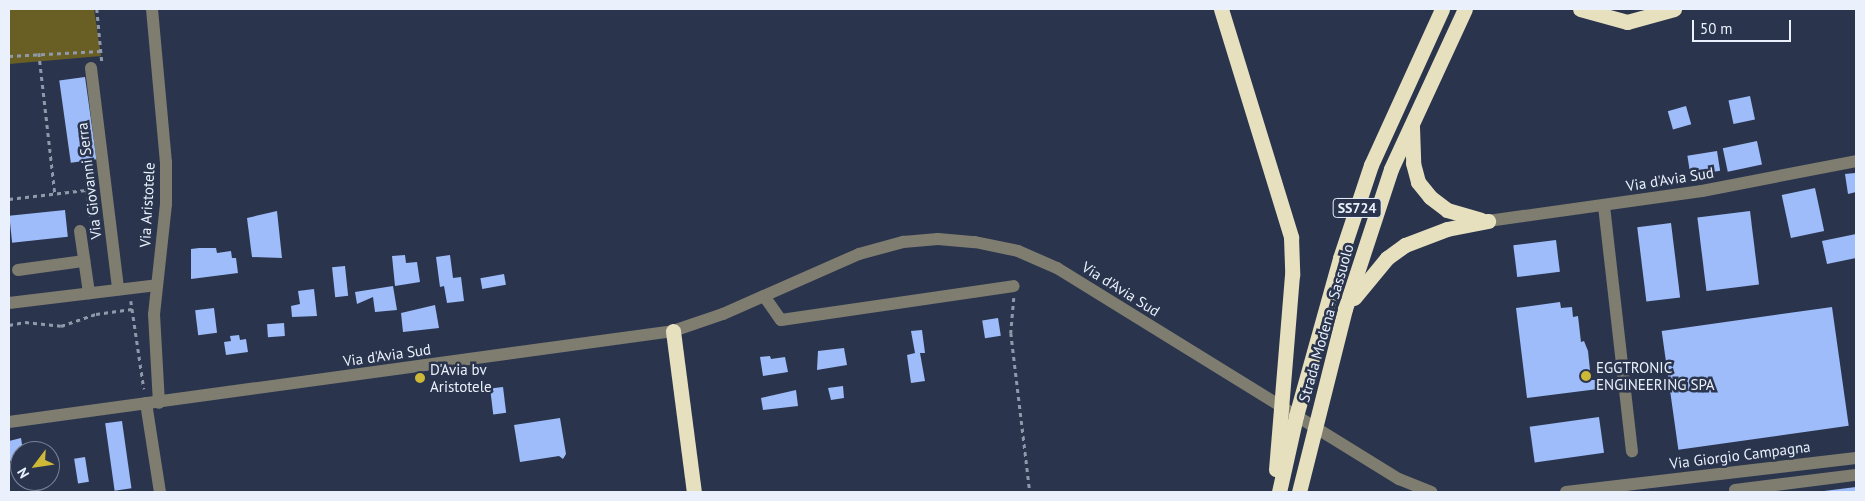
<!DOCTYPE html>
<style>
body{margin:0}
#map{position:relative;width:1865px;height:501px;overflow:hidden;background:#2a354d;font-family:"PT Sans",sans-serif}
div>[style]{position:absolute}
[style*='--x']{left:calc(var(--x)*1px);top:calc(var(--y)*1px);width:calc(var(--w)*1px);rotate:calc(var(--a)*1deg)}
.green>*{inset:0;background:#695f24}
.building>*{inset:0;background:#9ebcf9;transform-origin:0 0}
.path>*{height:2.5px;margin-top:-1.25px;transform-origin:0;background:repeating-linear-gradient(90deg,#9099aa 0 4px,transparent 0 8px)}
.minor>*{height:12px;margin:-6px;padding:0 6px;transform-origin:6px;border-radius:6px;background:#7f7d70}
.highway>*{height:15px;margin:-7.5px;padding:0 7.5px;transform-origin:7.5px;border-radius:7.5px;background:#e6e0be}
.dots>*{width:14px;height:14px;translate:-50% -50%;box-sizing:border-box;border:2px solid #2a354d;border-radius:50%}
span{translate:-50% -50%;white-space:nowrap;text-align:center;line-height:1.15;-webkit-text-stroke:5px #2a354d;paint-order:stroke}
.shield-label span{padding:1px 4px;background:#2a354d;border:1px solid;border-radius:4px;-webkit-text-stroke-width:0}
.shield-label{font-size:14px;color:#eaf1fd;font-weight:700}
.street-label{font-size:15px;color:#eaf1fd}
.poi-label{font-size:15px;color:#eaf1fd}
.left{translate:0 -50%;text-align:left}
.frame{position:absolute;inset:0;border:10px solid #eaf1fd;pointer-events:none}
.north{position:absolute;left:10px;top:441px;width:50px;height:50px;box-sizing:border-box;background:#2a354d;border:1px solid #778093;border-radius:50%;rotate:239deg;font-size:14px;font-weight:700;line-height:20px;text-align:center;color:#eaf1fd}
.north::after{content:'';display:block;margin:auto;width:18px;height:22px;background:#ceb837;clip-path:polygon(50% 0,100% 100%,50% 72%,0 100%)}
.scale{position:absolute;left:1692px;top:20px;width:99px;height:22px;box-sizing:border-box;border:2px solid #eaf1fd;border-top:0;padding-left:6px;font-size:15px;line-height:18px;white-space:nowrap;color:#eaf1fd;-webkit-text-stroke:4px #2a354d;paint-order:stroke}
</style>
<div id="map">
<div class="green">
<i style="clip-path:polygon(9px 9px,94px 9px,101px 56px,9px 64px)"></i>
</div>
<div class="building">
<i style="left:85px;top:77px;width:83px;height:26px;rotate:82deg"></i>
<i style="left:1750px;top:96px;width:24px;height:22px;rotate:78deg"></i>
<i style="left:1686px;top:106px;width:19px;height:19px;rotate:74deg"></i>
<i style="left:1757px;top:141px;width:24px;height:35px;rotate:78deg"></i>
<i style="left:1717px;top:151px;width:20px;height:30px;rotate:81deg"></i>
<i style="clip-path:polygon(1855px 173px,1856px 192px,1848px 194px,1845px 174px)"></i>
<i style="left:1815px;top:188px;width:44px;height:34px;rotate:78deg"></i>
<i style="left:65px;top:210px;width:27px;height:56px;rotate:84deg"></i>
<i style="clip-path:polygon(277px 211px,282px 258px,252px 257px,247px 218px)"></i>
<i style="left:1750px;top:211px;width:74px;height:53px;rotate:83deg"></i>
<i style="left:1671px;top:223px;width:75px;height:34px;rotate:83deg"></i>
<i style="clip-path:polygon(1856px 234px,1856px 258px,1827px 264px,1822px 241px)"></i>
<i style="left:1556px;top:240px;width:32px;height:43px;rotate:83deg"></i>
<i style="clip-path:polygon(199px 248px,216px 248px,217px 253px,231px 251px,232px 258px,236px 258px,238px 273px,191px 279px,191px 249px)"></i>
<i style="clip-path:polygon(405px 255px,406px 263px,417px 262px,420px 282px,395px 286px,392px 256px)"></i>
<i style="clip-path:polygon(450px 255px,453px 278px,461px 277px,464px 301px,447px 303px,444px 286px,440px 287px,436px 257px)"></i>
<i style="left:345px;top:266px;width:30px;height:13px;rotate:84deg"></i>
<i style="left:504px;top:274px;width:11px;height:24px;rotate:80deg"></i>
<i style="clip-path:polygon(393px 286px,397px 310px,375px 312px,373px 297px,357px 304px,355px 292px)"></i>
<i style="clip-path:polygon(314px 289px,317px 316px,292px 317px,291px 306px,300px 304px,298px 291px)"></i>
<i style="clip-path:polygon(1560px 302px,1561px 308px,1572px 307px,1573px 317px,1578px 316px,1581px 342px,1584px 341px,1588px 351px,1591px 380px,1597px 380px,1598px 389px,1527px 398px,1516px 308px)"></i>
<i style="clip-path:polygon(435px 305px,439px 328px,403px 332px,401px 313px)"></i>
<i style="left:1832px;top:307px;width:120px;height:172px;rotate:82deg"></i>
<i style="left:214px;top:308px;width:25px;height:19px;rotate:83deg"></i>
<i style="left:998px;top:318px;width:18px;height:16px;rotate:81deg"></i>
<i style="left:284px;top:323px;width:13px;height:17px;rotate:86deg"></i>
<i style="clip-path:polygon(922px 330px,925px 353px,920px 353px,925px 381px,911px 383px,907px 355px,915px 353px,911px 331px)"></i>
<i style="clip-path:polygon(239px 335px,240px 340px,246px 339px,248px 352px,226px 355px,224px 342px,231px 341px,230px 336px)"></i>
<i style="clip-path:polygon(844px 348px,847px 365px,817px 370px,818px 351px)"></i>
<i style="clip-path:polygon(770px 356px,771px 359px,785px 357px,788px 372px,763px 376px,760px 357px)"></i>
<i style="clip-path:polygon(843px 386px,844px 398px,831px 400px,828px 388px)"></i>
<i style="left:503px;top:387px;width:26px;height:13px;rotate:83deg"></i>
<i style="clip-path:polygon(796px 390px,798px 406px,763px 410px,761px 398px)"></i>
<i style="left:1599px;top:417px;width:36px;height:70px;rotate:82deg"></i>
<i style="clip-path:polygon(560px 418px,566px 454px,563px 459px,559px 456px,520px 462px,514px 425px)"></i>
<i style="left:122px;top:421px;width:68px;height:17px;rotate:82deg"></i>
<i style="clip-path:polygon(21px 438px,23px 451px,20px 451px,20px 459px,9px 461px,9px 441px)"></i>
<i style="left:85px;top:457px;width:25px;height:11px;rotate:81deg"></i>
<i style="clip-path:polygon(1856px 487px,1856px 492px,1824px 492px,1824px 491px)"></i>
</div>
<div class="path">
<i style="--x:97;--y:9;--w:53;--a:84.6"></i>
<i style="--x:39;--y:53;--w:141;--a:83.5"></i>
<i style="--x:9;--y:56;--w:92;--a:-3.1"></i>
<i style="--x:87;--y:189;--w:36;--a:82"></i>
<i style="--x:9;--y:199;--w:86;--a:-6.7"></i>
<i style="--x:1014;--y:298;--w:35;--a:95"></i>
<i style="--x:1011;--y:333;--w:160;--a:83.2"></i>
<i style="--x:131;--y:301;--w:89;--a:81.6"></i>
<i style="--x:9;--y:325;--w:16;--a:-11"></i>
<i style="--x:25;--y:322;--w:36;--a:6"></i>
<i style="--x:61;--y:326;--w:37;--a:-19"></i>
<i style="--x:96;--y:314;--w:36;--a:-8"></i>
</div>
<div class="minor">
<i style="--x:152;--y:9;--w:154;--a:84.8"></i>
<i style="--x:166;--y:162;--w:42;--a:90"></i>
<i style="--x:166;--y:204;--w:111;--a:96.2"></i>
<i style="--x:154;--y:314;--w:89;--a:86.8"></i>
<i style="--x:91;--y:68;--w:223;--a:83"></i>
<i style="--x:1604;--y:206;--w:247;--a:83.5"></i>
<i style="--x:1488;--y:221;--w:216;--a:-8"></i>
<i style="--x:1702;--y:191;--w:157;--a:-11"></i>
<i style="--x:80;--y:231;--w:63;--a:81.7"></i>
<i style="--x:18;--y:270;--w:67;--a:-7.8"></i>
<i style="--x:764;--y:296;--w:29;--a:55"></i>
<i style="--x:781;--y:320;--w:235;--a:-8.3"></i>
<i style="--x:9;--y:303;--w:149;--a:-6.9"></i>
<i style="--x:146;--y:403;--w:90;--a:81.1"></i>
<i style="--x:9;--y:422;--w:670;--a:-7.8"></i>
<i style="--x:673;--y:331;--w:53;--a:-18.8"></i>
<i style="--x:723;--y:314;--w:149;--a:-23.8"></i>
<i style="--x:859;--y:254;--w:46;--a:-15.3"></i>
<i style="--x:903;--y:242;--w:35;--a:-5"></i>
<i style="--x:938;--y:239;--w:37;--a:5"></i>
<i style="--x:975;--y:242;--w:44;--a:11.8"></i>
<i style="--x:1018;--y:251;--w:43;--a:23.6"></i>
<i style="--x:1057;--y:268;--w:402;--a:31.7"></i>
<i style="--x:1399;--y:479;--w:35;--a:22"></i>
<i style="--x:1735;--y:490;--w:122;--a:-7.1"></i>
<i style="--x:1566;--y:492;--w:292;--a:-6.7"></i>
</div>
<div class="highway">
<i style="--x:1221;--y:9;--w:239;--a:72.9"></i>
<i style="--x:1291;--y:237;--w:38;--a:88"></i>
<i style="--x:1292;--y:275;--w:195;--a:94.7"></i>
<i style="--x:1580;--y:9;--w:49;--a:15.5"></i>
<i style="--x:1627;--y:22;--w:49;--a:-15.5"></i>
<i style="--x:1412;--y:127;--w:36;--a:88"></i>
<i style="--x:1413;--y:163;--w:20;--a:75"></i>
<i style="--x:1418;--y:182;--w:19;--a:51"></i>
<i style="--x:1430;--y:197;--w:21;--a:37"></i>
<i style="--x:1447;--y:210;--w:35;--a:16"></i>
<i style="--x:1354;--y:298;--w:52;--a:-50.5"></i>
<i style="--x:1387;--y:258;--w:22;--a:-36"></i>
<i style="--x:1405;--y:245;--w:45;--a:-20.9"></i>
<i style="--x:1447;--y:229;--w:42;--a:-11"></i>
<i style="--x:673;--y:331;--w:162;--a:82.6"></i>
<i style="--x:1279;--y:492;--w:78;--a:-77.4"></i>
<i style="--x:1296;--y:416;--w:164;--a:-74.4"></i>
<i style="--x:1340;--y:258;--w:98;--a:-71.6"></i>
<i style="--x:1371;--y:165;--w:171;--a:-65.5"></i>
<i style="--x:1299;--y:492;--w:189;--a:-75.9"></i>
<i style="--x:1345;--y:309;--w:147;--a:-71.8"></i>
<i style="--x:1391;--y:169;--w:176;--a:-65.2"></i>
</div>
<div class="dots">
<i style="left:1586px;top:376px;background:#ceb837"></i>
<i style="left:420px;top:378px;background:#ceb837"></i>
</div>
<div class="shield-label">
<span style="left:1357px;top:208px">SS724</span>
</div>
<div class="street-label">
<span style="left:1670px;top:179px;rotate:-9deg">Via d'Avia Sud</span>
<span style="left:89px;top:181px;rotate:-97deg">Via Giovanni Serra</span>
<span style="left:147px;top:205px;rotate:-87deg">Via Aristotele</span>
<span style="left:1121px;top:289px;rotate:32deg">Via d'Avia Sud</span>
<span style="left:1326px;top:323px;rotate:-74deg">Strada Modena - Sassuolo</span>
<span style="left:387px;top:355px;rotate:-8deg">Via d'Avia Sud</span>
<span style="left:1740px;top:455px;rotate:-7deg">Via Giorgio Campagna</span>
</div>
<div class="poi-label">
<span class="left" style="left:1596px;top:376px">EGGTRONIC<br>ENGINEERING SPA</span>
<span class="left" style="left:430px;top:378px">D'Avia bv<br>Aristotele</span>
</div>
<div class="frame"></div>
<div class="north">N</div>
<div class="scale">50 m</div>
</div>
